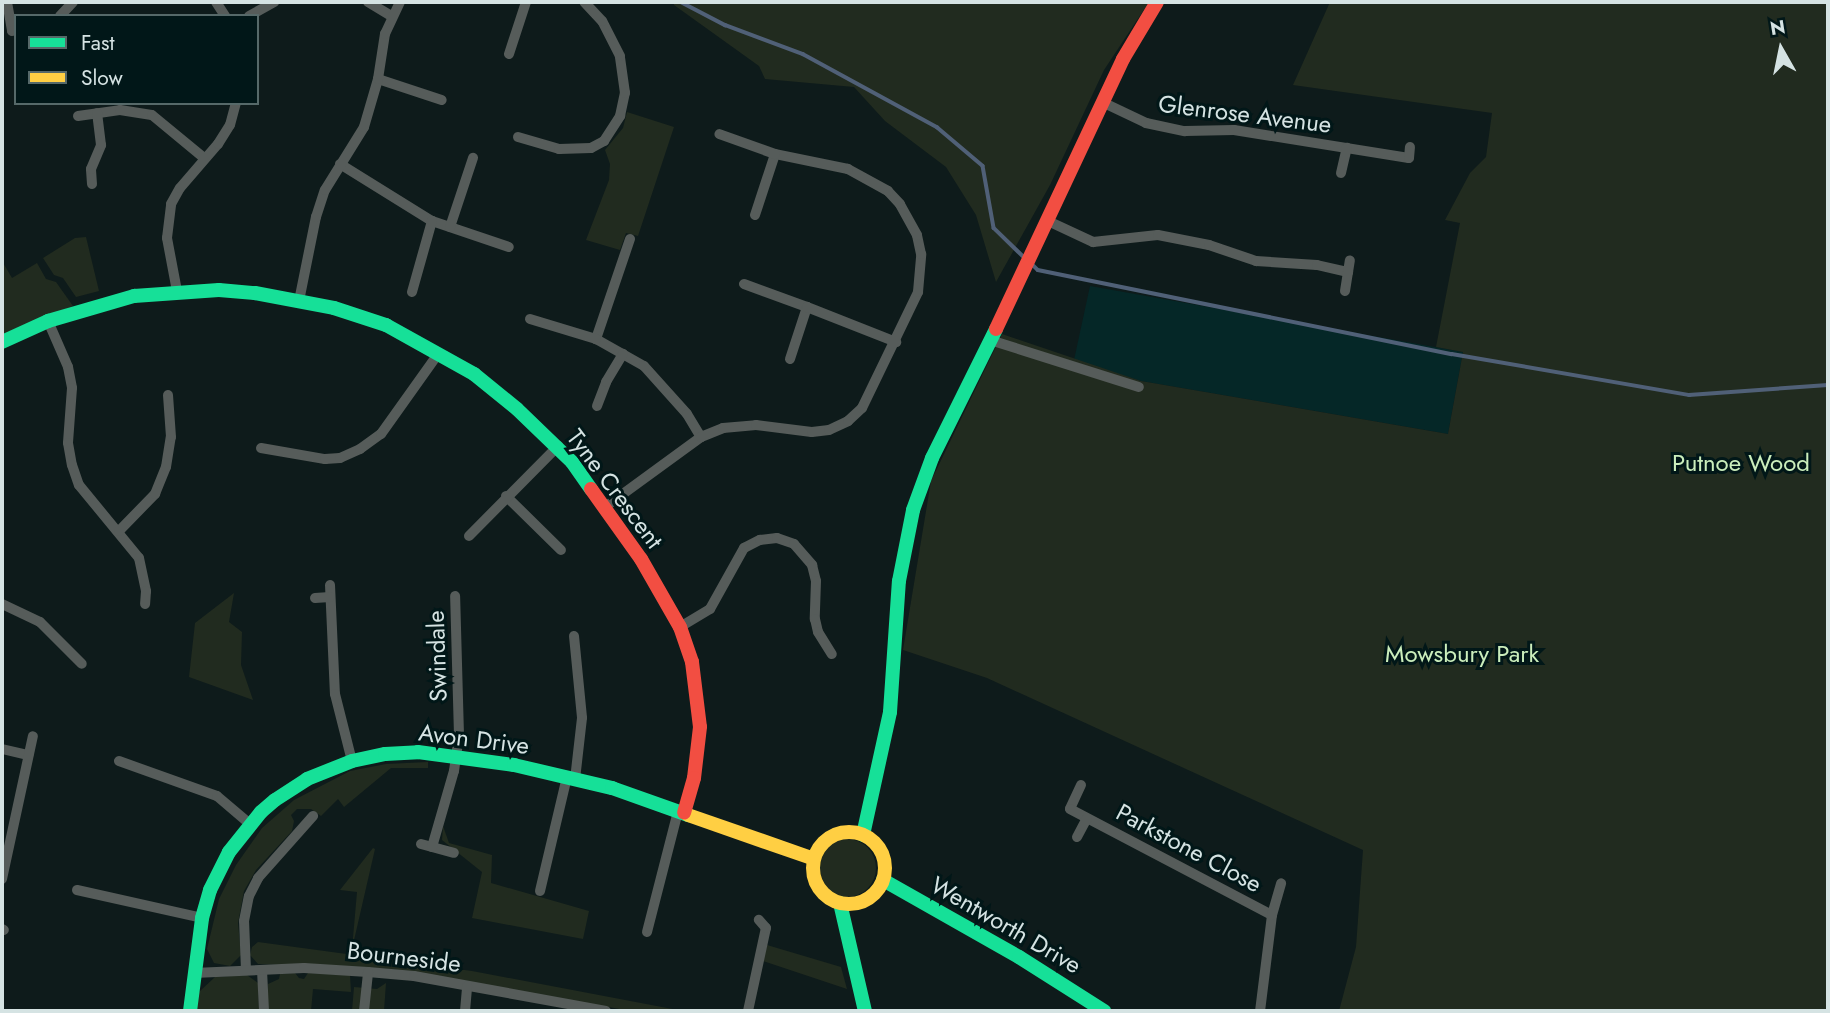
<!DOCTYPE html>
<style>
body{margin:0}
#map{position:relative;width:1830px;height:1013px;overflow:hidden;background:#0e1b1b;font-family:Jost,sans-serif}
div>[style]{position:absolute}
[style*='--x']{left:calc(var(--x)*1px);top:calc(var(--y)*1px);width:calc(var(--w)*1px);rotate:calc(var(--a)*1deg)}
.built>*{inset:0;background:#052727}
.green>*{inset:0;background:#212b1f}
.round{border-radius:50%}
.stream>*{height:3.5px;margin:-1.75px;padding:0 1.75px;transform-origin:1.75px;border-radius:1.75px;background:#506077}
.street>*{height:10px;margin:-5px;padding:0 5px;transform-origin:5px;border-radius:5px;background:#565c5a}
.fast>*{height:14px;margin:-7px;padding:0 7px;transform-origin:7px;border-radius:7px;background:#16e098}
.slow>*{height:14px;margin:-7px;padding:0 7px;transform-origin:7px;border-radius:7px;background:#ffcf43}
.slow>.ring{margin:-7px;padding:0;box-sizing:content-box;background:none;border:14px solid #ffcf43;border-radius:50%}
.jam>*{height:14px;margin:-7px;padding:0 7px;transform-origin:7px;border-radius:7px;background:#f24e42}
span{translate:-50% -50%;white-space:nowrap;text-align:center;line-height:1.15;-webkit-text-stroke:6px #011718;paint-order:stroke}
.street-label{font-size:24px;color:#d5e3e3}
.park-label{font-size:24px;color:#cbeebc}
.frame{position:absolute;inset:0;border:4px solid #d5e3e3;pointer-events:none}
.legend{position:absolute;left:14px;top:14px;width:245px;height:91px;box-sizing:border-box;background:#011718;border:2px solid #566969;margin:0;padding:9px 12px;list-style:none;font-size:21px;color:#d5e3e3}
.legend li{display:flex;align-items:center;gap:14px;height:35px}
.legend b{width:35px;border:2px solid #566969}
.north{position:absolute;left:1746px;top:14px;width:70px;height:70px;-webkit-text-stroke:5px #011718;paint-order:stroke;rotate:351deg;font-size:19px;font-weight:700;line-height:28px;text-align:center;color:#d5e3e3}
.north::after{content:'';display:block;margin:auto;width:24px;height:32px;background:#d5e3e3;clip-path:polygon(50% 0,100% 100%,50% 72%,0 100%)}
</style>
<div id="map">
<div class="built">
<i style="clip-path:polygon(1090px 286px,1463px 352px,1448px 434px,1141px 381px,1074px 360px)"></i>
</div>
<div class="green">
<i style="clip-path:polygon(674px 2px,1149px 2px,1104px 70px,1050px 185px,996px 282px,976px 215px,946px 167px,885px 121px,854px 87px,765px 79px,759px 66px,674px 5px)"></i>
<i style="clip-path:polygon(1330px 2px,1828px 2px,1828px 1011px,1339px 1011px,1356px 947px,1363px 850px,987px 678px,903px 650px,931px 481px,1002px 334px,1141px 381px,1448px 434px,1463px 352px,1436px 347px,1460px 223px,1445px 220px,1470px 173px,1486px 157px,1492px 113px,1293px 85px)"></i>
<i style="clip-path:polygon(627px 112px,674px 127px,638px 236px,626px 233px,620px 250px,586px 240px,609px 180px,610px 164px,605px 150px,623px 128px)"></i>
<i style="clip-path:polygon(86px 237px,99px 291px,76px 297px,63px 278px,54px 275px,43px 258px,75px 238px)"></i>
<i style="clip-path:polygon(2px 261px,12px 278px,37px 263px,46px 279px,56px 282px,73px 306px,2px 335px)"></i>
<i style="clip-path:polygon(234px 593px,229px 622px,242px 632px,241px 665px,253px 700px,189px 677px,195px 623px)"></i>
<i style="clip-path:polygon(428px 762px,428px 768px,391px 768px,344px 807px,338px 799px,321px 816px,311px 809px,297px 809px,291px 815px,294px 821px,292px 831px,256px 870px,244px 891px,238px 923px,241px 955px,230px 966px,214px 963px,207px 949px,219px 899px,236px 865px,262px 828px,294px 800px,350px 771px,386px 764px)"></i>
<i style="clip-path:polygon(443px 826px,449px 843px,492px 855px,491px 883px,589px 911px,583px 939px,472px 918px,482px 872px,442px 840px)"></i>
<i class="round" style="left:818px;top:839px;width:58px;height:58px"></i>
<i style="clip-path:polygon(373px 848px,375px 849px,352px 949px,357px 892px,340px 890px)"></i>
<i style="clip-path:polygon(258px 942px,472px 971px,683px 1011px,631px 1011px,391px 969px,258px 964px,250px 955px,252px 947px)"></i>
<i style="clip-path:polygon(767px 945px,841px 967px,847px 989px,763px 961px)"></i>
<i style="clip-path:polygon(295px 973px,299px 978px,304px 979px,308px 973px,350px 975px,351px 992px,313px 989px,311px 1011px,268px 1011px,268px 984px,279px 979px,280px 974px)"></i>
<i style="clip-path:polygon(247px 975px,258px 983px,259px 1011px,196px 1011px,199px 992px,215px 977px)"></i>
<i style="clip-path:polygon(386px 983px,384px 1011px,352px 1011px,354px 987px,377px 989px)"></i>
</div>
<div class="stream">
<i style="--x:681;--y:2;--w:50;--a:27.6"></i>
<i style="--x:725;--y:25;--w:83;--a:20.4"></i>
<i style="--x:803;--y:54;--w:153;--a:28.6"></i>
<i style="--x:937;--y:127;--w:60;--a:40.3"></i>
<i style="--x:983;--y:166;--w:63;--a:79.9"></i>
<i style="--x:994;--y:228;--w:45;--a:44.1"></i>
<i style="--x:1032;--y:264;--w:8;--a:45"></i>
<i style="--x:1038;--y:270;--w:422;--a:11.5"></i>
<i style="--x:1452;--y:354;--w:241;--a:9.8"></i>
<i style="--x:1689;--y:395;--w:139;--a:-4.1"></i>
</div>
<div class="street">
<i style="--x:7;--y:2;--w:29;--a:80"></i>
<i style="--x:12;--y:31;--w:4;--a:-14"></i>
<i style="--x:216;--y:2;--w:17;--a:57"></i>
<i style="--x:368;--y:2;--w:27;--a:31"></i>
<i style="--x:60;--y:16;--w:19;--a:-47"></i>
<i style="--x:249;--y:16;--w:29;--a:-29"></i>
<i style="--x:509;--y:54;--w:55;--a:-71.9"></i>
<i style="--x:378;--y:79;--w:67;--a:18.2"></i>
<i style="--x:1102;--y:102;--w:49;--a:25.5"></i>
<i style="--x:1146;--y:123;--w:40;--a:12"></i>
<i style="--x:1185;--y:131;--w:49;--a:-1.2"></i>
<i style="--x:1234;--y:130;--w:177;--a:9.1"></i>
<i style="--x:1409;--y:158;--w:11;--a:-85"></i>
<i style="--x:78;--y:116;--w:42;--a:-8.1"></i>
<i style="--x:120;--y:110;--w:32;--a:9"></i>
<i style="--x:152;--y:115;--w:67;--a:39.6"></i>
<i style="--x:518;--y:137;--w:43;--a:16.3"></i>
<i style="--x:559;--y:149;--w:32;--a:-2"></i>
<i style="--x:591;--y:148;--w:15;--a:-28"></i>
<i style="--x:604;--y:141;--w:30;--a:-57"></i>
<i style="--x:620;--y:116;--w:24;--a:-78"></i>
<i style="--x:625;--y:93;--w:37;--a:-98"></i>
<i style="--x:620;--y:56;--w:39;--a:-117"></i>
<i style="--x:602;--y:21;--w:26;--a:-133"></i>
<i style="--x:340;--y:164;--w:108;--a:31.8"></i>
<i style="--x:432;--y:221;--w:81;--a:18.7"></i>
<i style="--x:1341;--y:173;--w:26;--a:-77"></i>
<i style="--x:92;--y:184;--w:15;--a:-94"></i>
<i style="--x:91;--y:169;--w:26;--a:-67"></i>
<i style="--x:101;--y:145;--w:32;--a:-97"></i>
<i style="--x:755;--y:215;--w:64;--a:-71.8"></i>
<i style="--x:1048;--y:221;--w:50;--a:25"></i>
<i style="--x:1093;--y:242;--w:65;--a:-6.1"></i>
<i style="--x:1158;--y:235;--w:52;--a:11.1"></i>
<i style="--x:1209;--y:245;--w:50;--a:18.8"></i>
<i style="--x:1256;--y:261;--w:61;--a:3.8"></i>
<i style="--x:1317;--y:265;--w:32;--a:13"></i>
<i style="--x:450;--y:227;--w:73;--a:-71.6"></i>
<i style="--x:630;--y:239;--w:106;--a:108.8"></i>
<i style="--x:596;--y:339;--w:55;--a:29.4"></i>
<i style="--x:644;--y:366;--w:64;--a:48.1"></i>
<i style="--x:687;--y:414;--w:27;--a:59"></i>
<i style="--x:744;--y:284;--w:67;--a:20.1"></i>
<i style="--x:177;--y:291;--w:54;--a:-100.7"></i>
<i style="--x:167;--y:238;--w:34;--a:-83"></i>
<i style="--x:171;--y:204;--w:18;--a:-61"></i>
<i style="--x:180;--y:188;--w:58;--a:-49.2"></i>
<i style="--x:218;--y:144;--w:22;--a:-58"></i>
<i style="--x:230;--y:125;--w:23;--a:-75"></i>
<i style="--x:1345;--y:291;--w:31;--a:-81"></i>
<i style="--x:412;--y:292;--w:74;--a:-74.3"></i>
<i style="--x:299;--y:301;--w:86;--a:-78.6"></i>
<i style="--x:316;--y:217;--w:28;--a:-72"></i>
<i style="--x:325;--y:190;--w:74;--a:-58.2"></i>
<i style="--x:364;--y:127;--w:50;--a:-73.7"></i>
<i style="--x:378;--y:79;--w:46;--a:-81.2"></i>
<i style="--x:385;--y:34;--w:35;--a:-65"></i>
<i style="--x:530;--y:319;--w:69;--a:16.9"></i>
<i style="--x:48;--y:321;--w:50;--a:66.5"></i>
<i style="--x:68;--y:367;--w:21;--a:79"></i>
<i style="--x:72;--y:388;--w:55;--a:94.2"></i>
<i style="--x:68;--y:443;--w:22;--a:80"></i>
<i style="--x:72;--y:465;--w:21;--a:71"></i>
<i style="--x:79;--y:485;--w:94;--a:50.6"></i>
<i style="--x:139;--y:558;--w:34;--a:78"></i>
<i style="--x:146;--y:591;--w:13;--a:94"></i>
<i style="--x:990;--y:340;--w:156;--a:17.5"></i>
<i style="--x:790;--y:359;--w:55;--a:-71.9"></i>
<i style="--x:807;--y:307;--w:96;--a:21.5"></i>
<i style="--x:597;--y:406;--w:26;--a:-69"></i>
<i style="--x:606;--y:382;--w:33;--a:-59"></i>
<i style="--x:261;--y:448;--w:65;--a:9.8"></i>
<i style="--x:325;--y:459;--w:15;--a:-4"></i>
<i style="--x:340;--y:458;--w:22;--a:-24"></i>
<i style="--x:360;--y:449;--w:26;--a:-36"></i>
<i style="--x:381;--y:434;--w:98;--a:-54.5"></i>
<i style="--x:506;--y:496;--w:77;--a:44.5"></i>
<i style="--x:605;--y:507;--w:119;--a:-36.1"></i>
<i style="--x:701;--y:437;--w:24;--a:-22"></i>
<i style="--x:723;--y:428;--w:33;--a:-5"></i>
<i style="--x:756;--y:425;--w:56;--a:7.1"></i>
<i style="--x:812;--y:432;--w:17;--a:-7"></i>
<i style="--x:829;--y:430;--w:21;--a:-25"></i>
<i style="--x:848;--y:421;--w:19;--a:-43"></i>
<i style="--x:862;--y:408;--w:129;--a:-64.2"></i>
<i style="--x:918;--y:292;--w:38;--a:-85"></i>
<i style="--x:921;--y:254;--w:19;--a:-102"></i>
<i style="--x:917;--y:235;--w:35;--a:-119"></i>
<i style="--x:900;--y:204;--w:18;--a:-133"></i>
<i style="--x:888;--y:191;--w:46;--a:-151.2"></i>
<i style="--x:848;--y:169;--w:75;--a:-168.4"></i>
<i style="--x:775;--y:154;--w:59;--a:-160.3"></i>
<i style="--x:119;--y:531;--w:52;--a:-45.8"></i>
<i style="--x:155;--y:494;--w:29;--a:-68"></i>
<i style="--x:166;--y:467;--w:30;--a:-81"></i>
<i style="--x:171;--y:437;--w:42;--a:-94.1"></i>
<i style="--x:469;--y:536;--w:127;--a:-45.3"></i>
<i style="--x:330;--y:585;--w:109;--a:87.4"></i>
<i style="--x:335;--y:694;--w:69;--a:75.8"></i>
<i style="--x:315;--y:598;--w:15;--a:-4"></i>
<i style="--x:2;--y:604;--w:42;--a:25.3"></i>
<i style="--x:40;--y:622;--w:59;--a:45"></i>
<i style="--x:680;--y:627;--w:35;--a:-31"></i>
<i style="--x:710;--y:609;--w:70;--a:-60.9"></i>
<i style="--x:744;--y:548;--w:18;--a:-27"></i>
<i style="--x:760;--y:540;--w:17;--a:-7"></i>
<i style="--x:777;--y:538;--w:18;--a:19"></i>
<i style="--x:794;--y:544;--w:28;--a:49"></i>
<i style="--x:812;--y:565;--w:16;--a:76"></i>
<i style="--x:816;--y:581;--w:38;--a:92"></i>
<i style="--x:815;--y:619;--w:13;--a:77"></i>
<i style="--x:818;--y:632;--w:26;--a:58"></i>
<i style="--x:574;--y:636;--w:82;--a:84.4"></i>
<i style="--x:582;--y:718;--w:61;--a:96.5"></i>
<i style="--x:2;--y:749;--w:27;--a:13"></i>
<i style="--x:119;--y:761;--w:104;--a:19.7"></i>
<i style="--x:217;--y:796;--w:43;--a:40.3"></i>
<i style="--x:1081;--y:785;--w:26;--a:115"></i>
<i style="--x:1070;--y:809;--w:228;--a:27.7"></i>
<i style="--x:1272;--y:915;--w:97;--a:97.1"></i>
<i style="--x:1077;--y:837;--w:21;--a:-62"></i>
<i style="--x:421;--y:844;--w:34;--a:15"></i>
<i style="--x:432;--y:847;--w:79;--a:-73.9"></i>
<i style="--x:454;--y:771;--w:36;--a:-82"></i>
<i style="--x:459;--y:735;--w:139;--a:-91.6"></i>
<i style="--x:2;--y:879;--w:146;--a:-77.8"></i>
<i style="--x:77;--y:890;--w:128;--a:12.6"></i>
<i style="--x:540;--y:891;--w:117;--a:-76.7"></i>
<i style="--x:1272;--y:915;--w:33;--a:-74"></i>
<i style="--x:2;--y:929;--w:2;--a:27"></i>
<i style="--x:647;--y:932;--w:125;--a:-75.6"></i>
<i style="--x:246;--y:970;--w:49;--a:-92.3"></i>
<i style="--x:244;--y:921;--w:25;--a:-79"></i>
<i style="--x:249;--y:896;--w:20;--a:-63"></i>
<i style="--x:258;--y:878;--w:83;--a:-48.4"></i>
<i style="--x:262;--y:970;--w:41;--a:87.2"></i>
<i style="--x:194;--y:973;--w:110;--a:-2.6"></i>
<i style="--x:304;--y:968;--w:64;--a:3.6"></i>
<i style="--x:368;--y:972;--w:46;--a:5"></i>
<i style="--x:414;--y:976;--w:195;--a:10.3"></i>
<i style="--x:364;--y:1011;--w:39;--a:-84"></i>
<i style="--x:465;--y:1011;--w:25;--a:-85"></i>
<i style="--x:748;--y:1011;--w:85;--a:-77.8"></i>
<i style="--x:766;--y:928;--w:11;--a:-131"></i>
</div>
<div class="fast">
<i style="--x:2;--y:342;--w:51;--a:-24.5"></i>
<i style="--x:48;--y:321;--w:90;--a:-16.2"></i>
<i style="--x:134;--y:296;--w:85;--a:-4"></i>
<i style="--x:219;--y:290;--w:36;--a:5"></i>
<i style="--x:255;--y:293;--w:80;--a:10.8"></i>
<i style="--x:334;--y:308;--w:55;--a:18.1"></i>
<i style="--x:386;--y:325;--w:101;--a:29.1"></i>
<i style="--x:474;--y:374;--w:55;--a:39.1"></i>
<i style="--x:517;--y:409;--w:76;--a:43.9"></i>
<i style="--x:572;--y:462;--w:33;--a:55"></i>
<i style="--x:863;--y:835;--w:126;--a:-77.6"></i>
<i style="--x:890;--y:712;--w:131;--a:-86.1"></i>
<i style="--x:899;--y:581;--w:72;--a:-78.8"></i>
<i style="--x:913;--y:510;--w:55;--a:-69.9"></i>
<i style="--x:932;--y:458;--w:144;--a:-63.6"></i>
<i style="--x:883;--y:880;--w:156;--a:29.5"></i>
<i style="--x:1019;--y:957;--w:101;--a:32.4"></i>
<i style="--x:840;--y:903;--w:111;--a:77"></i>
<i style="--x:190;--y:1011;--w:94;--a:-82.6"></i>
<i style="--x:202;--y:918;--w:29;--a:-74"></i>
<i style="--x:210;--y:890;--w:42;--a:-63.4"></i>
<i style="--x:229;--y:852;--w:51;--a:-51.3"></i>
<i style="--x:261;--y:812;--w:18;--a:-41"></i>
<i style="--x:275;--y:800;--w:38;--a:-33"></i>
<i style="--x:307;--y:779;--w:48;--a:-21.8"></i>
<i style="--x:352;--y:761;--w:34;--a:-12"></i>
<i style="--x:385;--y:754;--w:33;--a:-3"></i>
<i style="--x:418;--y:752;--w:97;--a:7.7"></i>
<i style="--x:514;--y:765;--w:101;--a:13.2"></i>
<i style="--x:612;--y:788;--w:81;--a:19.6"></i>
</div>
<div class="slow">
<i style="--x:688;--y:815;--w:133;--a:19.2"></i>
<i class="ring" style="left:813px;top:832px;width:58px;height:58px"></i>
</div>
<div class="jam">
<i style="--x:996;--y:329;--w:298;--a:-64.8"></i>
<i style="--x:1123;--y:59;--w:66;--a:-59.2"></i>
<i style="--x:591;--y:489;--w:86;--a:54.5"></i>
<i style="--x:641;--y:559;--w:78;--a:60.2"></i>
<i style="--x:680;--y:627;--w:37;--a:71"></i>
<i style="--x:692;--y:662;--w:65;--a:83"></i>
<i style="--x:700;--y:727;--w:51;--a:96.7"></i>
<i style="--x:694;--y:778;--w:36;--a:106"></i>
</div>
<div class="street-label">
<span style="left:1245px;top:114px;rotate:7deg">Glenrose Avenue</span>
<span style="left:615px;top:489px;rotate:53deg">Tyne Crescent</span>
<span style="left:437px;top:656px;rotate:-92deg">Swindale</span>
<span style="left:474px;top:739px;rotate:7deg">Avon Drive</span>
<span style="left:1189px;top:848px;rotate:28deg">Parkstone Close</span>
<span style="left:1006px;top:925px;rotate:30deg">Wentworth Drive</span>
<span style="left:404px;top:957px;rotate:7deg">Bourneside</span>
</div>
<div class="park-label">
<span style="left:1741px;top:463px">Putnoe Wood</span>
<span style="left:1462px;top:654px">Mowsbury Park</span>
</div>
<div class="frame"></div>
<ul class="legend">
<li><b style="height:9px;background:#16e098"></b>Fast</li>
<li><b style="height:9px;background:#ffcf43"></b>Slow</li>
</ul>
<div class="north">N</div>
</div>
